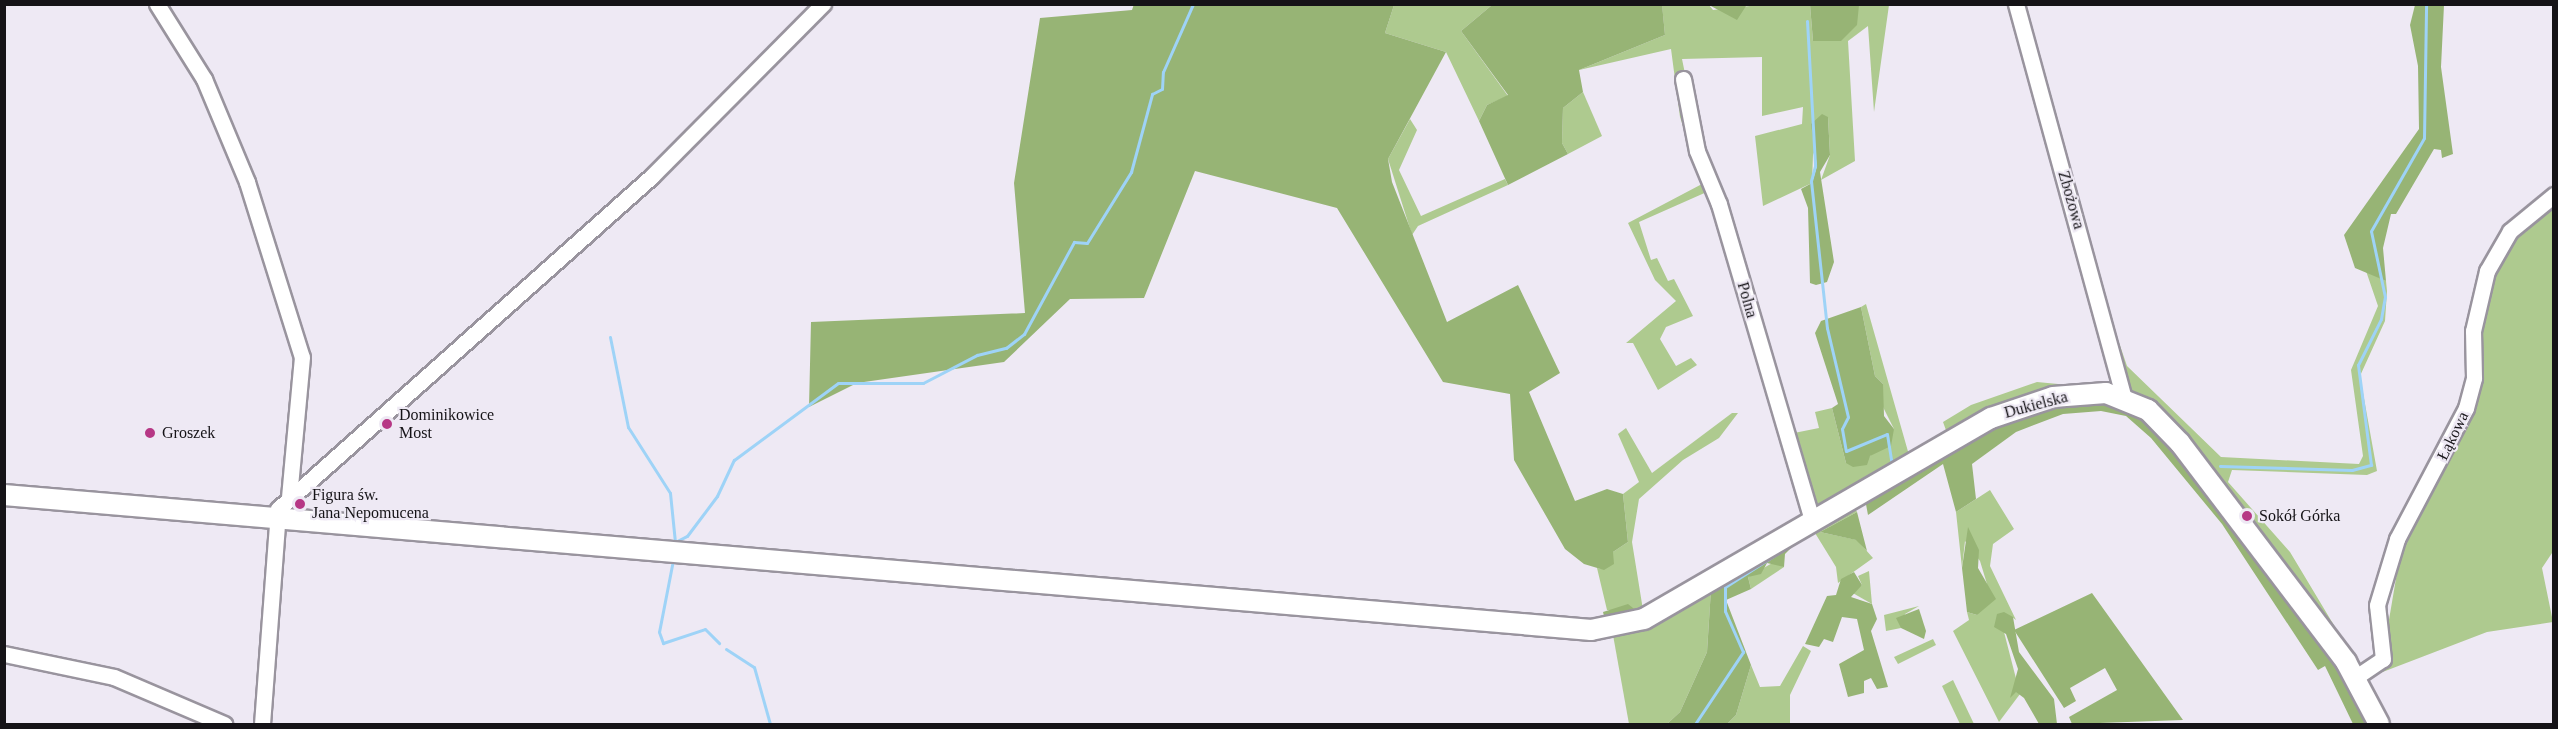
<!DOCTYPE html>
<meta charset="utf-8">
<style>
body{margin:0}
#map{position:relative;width:2558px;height:729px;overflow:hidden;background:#eee9f4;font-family:Georgia,serif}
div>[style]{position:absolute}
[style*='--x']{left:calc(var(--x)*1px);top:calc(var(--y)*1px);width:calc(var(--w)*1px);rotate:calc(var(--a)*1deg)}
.green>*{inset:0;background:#aeca8f}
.forest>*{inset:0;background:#97b475}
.stream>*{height:3px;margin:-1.5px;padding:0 1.5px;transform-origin:1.5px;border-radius:1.5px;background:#9ed3f7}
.roads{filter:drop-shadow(2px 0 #99949e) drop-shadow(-2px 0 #99949e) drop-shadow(0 2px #99949e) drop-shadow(0 -2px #99949e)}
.minor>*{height:15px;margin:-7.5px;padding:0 7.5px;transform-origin:7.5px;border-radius:7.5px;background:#fff}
.major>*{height:20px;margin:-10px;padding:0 10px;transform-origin:10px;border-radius:10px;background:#fff}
.dots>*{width:16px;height:16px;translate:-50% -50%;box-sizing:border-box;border:3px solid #eee9f4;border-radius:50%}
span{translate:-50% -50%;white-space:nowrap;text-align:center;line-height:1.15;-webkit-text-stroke:4.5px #eee9f4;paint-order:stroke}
.street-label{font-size:16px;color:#151317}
.poi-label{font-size:16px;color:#151317}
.left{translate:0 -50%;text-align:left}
.frame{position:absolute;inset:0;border:6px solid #151317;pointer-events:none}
</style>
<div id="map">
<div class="green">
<i style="clip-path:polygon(1768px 4px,1810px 5px,1813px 41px,1857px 5px,1889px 5px,1874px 112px,1868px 26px,1848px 41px,1855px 161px,1821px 180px,1830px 155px,1828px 117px,1813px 155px,1812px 183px,1763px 206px,1755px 136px,1802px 124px,1803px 107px,1762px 116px,1762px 57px,1682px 59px,1709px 191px,1639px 222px,1651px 260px,1657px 258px,1668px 281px,1674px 279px,1693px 316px,1666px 327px,1660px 339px,1676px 366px,1691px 358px,1697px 365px,1658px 390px,1633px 343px,1626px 343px,1676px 301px,1655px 280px,1628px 223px,1702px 184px,1680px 117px,1671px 49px,1579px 70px,1665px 35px,1662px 5px,1709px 5px,1713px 10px)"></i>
<i style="clip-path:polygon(1394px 5px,1492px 5px,1461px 31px,1508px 96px,1487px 105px,1479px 121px,1446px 52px,1385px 33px)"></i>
<i style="clip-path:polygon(1583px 92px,1602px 136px,1568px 154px,1562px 143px,1563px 108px)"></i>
<i style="clip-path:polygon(1410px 119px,1417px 130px,1399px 170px,1421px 216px,1505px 179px,1508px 185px,1418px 226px,1412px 235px,1388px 159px)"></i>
<i style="clip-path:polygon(2553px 201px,2554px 550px,2542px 568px,2553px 622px,2487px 632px,2380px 673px,2402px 543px,2476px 401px,2482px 313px,2492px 277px,2512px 237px)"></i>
<i style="clip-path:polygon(2366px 271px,2386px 281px,2387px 291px,2385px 321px,2360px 376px,2377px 471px,2367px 475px,2232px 470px,2228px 482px,2290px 552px,2350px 652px,2128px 388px,2109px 327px,2113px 325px,2127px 366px,2221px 457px,2359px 464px,2363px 456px,2351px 370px,2378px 306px)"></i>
<i style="clip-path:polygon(1866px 304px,1909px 455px,1812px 509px,1789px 434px,1819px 428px,1815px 412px,1832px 408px,1846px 463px,1870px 456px,1894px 429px,1880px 401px,1883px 384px,1875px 376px,1861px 307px)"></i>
<i style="clip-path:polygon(2037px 382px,2100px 388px,2016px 398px,1947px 433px,1943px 422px,1971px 405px)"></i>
<i style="clip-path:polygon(1732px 413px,1738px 413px,1719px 438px,1683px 460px,1639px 499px,1632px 542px,1643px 610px,1607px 610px,1597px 568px,1604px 569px,1613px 552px,1628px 542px,1623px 494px,1639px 482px,1618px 434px,1626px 428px,1652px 473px)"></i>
<i style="clip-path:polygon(1990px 490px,2014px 529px,1993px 544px,1990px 566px,2016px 620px,2012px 617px,2004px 632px,2020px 694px,1999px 722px,1953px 631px,1969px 620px,1967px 612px,1977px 615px,1987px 584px,1980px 561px,1965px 541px,1962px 568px,1956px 512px)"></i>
<i style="clip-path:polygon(1853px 505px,1857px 512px,1820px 532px,1857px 540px,1873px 558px,1838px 583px,1836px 567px,1815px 533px)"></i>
<i style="clip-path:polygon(1774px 562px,1784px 567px,1751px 589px,1748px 577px)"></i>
<i style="clip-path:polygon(1869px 571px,1872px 604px,1851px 592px,1862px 585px,1858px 576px)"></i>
<i style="clip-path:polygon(1711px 589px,1707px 652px,1680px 712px,1667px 724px,1629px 724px,1613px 635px)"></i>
<i style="clip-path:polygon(1919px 606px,1905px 614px,1901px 628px,1886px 631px,1884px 615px)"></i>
<i style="clip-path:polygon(1933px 639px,1936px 645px,1898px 664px,1894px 657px)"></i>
<i style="clip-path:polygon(1803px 646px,1811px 651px,1790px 695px,1790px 724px,1727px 724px,1736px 715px,1751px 665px,1760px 687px,1780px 686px)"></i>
<i style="clip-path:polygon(1953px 680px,1974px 724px,1960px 724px,1942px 686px)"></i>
</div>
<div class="forest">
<i style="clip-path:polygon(1134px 4px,1394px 5px,1385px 33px,1446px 52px,1388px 159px,1392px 182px,1447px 322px,1518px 285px,1560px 373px,1529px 392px,1575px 501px,1607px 489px,1623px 494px,1628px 542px,1613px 552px,1614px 564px,1604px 570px,1584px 564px,1565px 549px,1514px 460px,1510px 394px,1443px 382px,1337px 208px,1195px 171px,1144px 298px,1070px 299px,1004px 362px,857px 383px,809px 407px,811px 322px,1025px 313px,1014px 183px,1040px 18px,1132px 10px)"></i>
<i style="clip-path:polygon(1662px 4px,1665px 35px,1579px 70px,1583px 92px,1563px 108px,1562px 143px,1568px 154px,1508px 185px,1479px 121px,1487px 105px,1508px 95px,1461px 31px,1492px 5px)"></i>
<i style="clip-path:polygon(1709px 5px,1768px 5px,1746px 6px,1737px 20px)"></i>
<i style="clip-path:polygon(1810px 5px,1859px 5px,1857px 25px,1841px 41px,1813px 41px)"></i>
<i style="clip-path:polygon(2415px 5px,2444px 5px,2441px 67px,2453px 154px,2442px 158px,2441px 150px,2434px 149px,2396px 214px,2391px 214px,2383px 248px,2386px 281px,2355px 268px,2344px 235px,2419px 129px,2418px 66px,2410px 25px)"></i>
<i style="clip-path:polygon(1822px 114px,1828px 117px,1830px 155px,1820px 172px,1834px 262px,1827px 282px,1816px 285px,1810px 283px,1808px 208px,1801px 189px,1812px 183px,1817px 166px,1811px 124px)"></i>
<i style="clip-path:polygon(1861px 307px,1875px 376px,1883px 384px,1884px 416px,1894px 429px,1891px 446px,1870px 456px,1867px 465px,1853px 467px,1846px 463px,1832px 408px,1838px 404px,1815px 333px,1821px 321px)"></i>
<i style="clip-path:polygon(2098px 402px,2138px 416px,2158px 433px,2337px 666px,2367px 724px,2353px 724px,2325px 666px,2318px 670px,2222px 524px,2151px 438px,2126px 416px,2101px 411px,2063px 414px,2016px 432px,1972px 464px,1976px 499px,1956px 512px,1943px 464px,1868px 515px,1865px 499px,1986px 429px,2058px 405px)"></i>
<i style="clip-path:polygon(1857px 512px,1867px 551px,1856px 540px,1820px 532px)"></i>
<i style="clip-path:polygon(1968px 527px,1979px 550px,1978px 568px,1996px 599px,1977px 615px,1967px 612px,1962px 568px)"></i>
<i style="clip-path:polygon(1803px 536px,1785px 554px,1784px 567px,1767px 563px,1761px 574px,1748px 577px,1751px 589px,1726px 600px,1751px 665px,1736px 715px,1727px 724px,1667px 724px,1680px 712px,1707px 652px,1711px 589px)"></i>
<i style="clip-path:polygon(1854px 572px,1862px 585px,1851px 597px,1872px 604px,1877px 619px,1871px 631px,1888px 687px,1877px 689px,1871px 678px,1864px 681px,1864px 693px,1848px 697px,1839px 664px,1864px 650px,1857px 619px,1842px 617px,1833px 642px,1824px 639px,1819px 647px,1805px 644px,1827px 596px,1836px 595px,1841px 579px)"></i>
<i style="clip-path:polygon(2092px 593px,2183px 720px,2072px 724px,2069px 717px,2117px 690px,2105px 668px,2070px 688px,2076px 701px,2064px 708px,2014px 630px)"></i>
<i style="clip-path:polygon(1628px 604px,1638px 612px,1605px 620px,1603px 612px)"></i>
<i style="clip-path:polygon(1919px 609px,1926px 631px,1924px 639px,1901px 628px,1896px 618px)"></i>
<i style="clip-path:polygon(2004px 612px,2013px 617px,2019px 652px,2054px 699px,2057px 724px,2039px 724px,2024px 698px,2016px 692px,2010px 698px,2018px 669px,2006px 634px,1994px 627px,1997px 614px)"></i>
</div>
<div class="stream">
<i style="--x:1807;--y:21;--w:145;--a:86.8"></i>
<i style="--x:1815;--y:166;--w:16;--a:105"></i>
<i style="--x:1811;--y:181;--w:148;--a:83.8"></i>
<i style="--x:1827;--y:328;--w:91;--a:76.7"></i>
<i style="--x:1848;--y:417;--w:13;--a:117"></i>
<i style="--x:1842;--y:429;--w:22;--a:80"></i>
<i style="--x:1846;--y:451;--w:44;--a:-22.5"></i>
<i style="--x:1887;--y:434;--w:31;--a:81"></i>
<i style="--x:610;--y:337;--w:92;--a:78.7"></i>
<i style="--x:628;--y:427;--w:78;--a:57.5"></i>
<i style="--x:670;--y:493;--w:49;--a:84.2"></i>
<i style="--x:675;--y:542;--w:13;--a:-27"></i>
<i style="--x:687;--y:536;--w:50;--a:-53.1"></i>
<i style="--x:717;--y:496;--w:40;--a:-65"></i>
<i style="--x:734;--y:460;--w:129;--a:-36.5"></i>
<i style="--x:838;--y:383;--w:85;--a:0"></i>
<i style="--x:923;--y:383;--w:61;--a:-27.4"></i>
<i style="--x:977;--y:355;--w:30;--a:-14"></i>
<i style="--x:1006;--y:348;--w:23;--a:-38"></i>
<i style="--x:1024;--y:334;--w:105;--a:-61.5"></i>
<i style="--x:1074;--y:242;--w:13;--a:4"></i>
<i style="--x:1087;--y:243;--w:84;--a:-58.2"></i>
<i style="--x:1131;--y:172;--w:81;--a:-74.9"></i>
<i style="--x:1152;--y:94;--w:11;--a:-27"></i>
<i style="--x:1162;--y:89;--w:17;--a:-87"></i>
<i style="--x:1163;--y:72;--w:74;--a:-66.2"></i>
<i style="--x:2220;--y:466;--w:132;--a:1.7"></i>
<i style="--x:2352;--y:470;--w:20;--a:-15"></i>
<i style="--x:2371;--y:465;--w:101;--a:-97.4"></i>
<i style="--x:2358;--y:365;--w:51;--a:-63.4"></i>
<i style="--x:2381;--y:319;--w:22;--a:-80"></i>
<i style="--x:2385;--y:297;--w:67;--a:-102"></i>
<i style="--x:2371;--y:231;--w:107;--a:-60.3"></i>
<i style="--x:2424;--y:138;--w:134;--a:-89.1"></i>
<i style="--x:673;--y:560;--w:73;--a:101"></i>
<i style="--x:659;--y:632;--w:12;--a:70"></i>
<i style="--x:663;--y:643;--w:44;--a:-18.4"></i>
<i style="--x:705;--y:629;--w:20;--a:45"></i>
<i style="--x:726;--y:649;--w:33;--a:33"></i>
<i style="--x:754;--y:667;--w:59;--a:74.3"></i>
<i style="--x:1695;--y:724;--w:87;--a:-56.3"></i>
<i style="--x:1743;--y:652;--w:45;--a:-113.7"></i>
<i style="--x:1725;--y:611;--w:24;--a:-90"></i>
<i style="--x:1725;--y:587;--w:87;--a:-32.8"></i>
</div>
<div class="roads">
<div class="minor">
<i style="--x:157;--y:4;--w:89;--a:57.9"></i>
<i style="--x:204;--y:79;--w:112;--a:67.3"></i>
<i style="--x:247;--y:182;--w:183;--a:72.6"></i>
<i style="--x:302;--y:357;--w:140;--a:95.3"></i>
<i style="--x:2016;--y:4;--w:406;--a:74.7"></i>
<i style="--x:1683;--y:79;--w:73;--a:79"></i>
<i style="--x:1697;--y:151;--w:57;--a:67.5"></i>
<i style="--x:1719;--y:204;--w:330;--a:73.6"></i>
<i style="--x:4;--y:654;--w:112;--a:11.8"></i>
<i style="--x:114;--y:677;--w:120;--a:23.1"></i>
<i style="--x:2356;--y:677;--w:32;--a:-34"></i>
<i style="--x:2383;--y:659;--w:54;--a:-96.3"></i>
<i style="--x:2377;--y:605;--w:69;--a:-73.1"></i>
<i style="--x:2397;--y:539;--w:148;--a:-62.2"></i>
<i style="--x:2466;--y:408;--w:31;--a:-75"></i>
<i style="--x:2474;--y:378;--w:47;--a:-91.2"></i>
<i style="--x:2473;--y:331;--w:62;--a:-76.9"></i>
<i style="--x:2487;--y:271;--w:46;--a:-60.1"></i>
<i style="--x:2510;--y:231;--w:57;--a:-39.3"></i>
<i style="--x:262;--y:724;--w:216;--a:-85.7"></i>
<i style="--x:278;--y:509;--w:501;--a:-41.68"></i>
<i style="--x:652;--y:176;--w:243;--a:-45.2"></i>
</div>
<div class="major">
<i style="--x:4;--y:495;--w:1593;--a:4.86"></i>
<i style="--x:1591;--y:630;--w:54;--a:-11.7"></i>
<i style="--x:1644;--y:619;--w:401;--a:-30.1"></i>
<i style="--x:1991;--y:418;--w:65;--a:-18.7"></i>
<i style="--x:2053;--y:397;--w:53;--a:-4.3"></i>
<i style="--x:2106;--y:393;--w:45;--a:22"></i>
<i style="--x:2148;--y:410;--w:46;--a:45.9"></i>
<i style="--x:2180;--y:443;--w:275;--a:52.8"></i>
<i style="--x:2346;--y:662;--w:70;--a:62"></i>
</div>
</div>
<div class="dots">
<i style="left:387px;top:424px;background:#b63785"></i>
<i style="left:150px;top:433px;background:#b63785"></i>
<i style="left:300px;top:504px;background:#b63785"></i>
<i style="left:2247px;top:516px;background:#b63785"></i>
</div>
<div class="street-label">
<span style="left:2071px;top:200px;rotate:74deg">Zbożowa</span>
<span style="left:1747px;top:300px;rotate:74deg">Polna</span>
<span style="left:2036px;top:405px;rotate:-15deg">Dukielska</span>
<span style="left:2453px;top:436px;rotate:-64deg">Łąkowa</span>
</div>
<div class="poi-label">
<span class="left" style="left:399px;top:424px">Dominikowice<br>Most</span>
<span class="left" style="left:162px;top:433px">Groszek</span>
<span class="left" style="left:312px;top:504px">Figura św.<br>Jana Nepomucena</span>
<span class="left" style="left:2259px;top:516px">Sokół Górka</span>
</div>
<div class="frame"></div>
</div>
